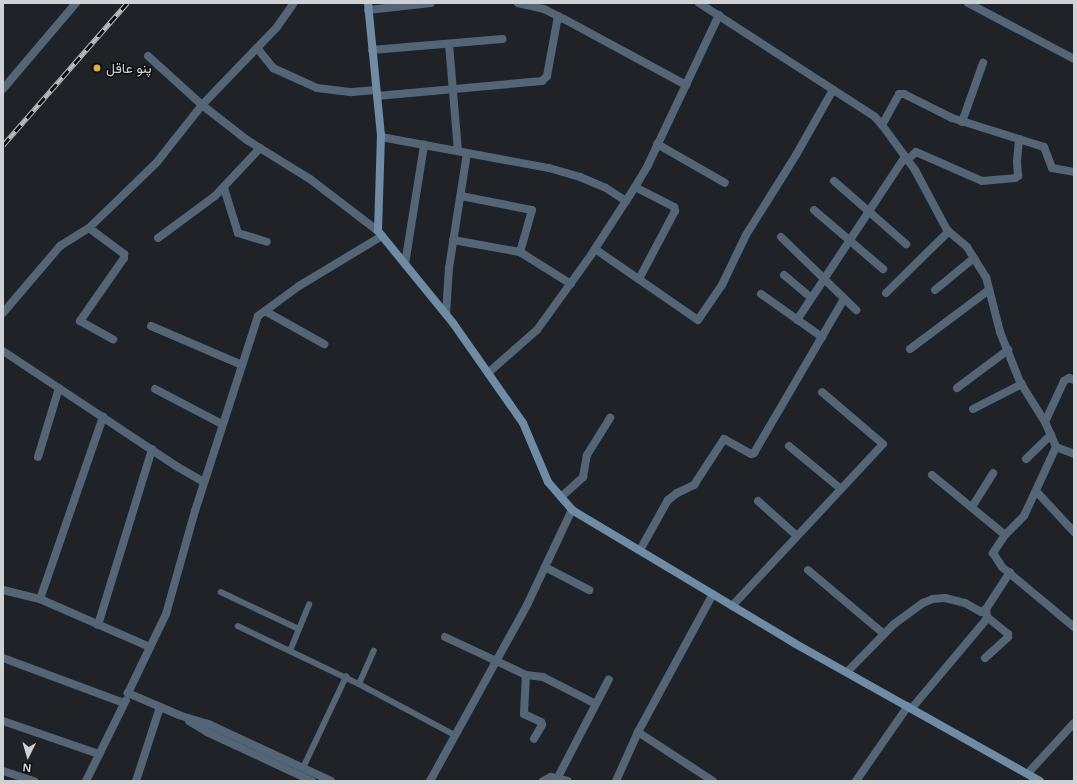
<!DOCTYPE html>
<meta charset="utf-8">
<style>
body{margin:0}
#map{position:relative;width:1077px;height:784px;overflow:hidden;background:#1f2327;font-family:"Open Sans",Vazirmatn,sans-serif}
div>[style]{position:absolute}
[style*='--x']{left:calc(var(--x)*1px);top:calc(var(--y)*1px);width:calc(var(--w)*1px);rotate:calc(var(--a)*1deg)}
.lane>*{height:5.5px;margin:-2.75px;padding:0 2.75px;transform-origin:2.75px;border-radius:2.75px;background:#546675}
.street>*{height:8px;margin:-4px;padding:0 4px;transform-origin:4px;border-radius:4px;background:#546675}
.secondary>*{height:8px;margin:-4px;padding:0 4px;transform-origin:4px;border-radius:4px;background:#6f8ca4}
.rail>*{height:4.5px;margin-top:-2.25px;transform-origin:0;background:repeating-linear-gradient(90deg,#0b0d0e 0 9px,#b9bdc0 0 18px);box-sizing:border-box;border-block:1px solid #b9bdc0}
.dots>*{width:11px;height:11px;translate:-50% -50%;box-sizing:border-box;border:2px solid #0b0d0e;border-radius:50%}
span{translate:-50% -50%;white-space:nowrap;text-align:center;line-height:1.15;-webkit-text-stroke:3px #0b0d0e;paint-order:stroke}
.poi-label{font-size:14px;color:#cfd2d5}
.left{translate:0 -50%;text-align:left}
.frame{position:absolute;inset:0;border:4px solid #cfd2d5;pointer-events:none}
.north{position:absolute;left:8px;top:736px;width:40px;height:40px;-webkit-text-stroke:3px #0b0d0e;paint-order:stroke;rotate:185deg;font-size:11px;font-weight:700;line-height:16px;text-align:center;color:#cfd2d5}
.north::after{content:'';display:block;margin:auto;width:14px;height:18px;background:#cfd2d5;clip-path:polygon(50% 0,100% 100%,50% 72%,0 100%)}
</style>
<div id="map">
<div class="lane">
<i style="--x:221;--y:592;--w:86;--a:25.4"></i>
<i style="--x:238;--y:626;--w:134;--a:25.6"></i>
<i style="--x:359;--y:684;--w:109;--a:28"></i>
<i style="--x:290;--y:651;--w:50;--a:-67.6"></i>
<i style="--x:359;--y:684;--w:36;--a:-66"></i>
<i style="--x:303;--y:768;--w:101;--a:-64.7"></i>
</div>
<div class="street">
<i style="--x:518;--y:3;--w:27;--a:13"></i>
<i style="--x:544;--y:9;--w:22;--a:27"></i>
<i style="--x:564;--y:19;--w:139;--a:28.4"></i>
<i style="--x:699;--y:3;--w:208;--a:32.9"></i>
<i style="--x:874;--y:116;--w:12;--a:48"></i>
<i style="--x:882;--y:125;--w:56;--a:53.7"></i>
<i style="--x:915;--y:170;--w:68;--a:61.9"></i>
<i style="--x:947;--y:230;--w:26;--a:40"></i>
<i style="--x:967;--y:247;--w:36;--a:58"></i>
<i style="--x:986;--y:277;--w:57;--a:75.7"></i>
<i style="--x:1000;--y:332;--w:54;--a:68.2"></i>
<i style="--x:1020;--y:382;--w:47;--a:58"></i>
<i style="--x:1045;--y:422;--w:27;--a:66"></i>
<i style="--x:1056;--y:447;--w:19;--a:21"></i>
<i style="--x:968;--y:3;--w:120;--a:27.8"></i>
<i style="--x:368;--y:10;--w:63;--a:-6.3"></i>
<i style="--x:449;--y:44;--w:107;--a:85.2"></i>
<i style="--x:257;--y:48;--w:26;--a:51"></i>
<i style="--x:273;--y:68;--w:48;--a:24.4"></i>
<i style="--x:317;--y:88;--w:35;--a:7"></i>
<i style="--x:352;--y:92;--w:24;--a:-5"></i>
<i style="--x:372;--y:50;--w:131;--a:-4.8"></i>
<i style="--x:148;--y:56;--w:73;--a:42.2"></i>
<i style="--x:202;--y:105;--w:57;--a:37.9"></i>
<i style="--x:247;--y:140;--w:74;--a:31.8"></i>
<i style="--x:310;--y:179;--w:86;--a:37.4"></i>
<i style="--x:3;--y:89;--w:113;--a:-49.7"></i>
<i style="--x:377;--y:96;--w:166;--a:-5.2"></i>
<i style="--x:542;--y:81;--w:7;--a:-45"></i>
<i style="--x:547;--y:76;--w:61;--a:-79.6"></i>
<i style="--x:962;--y:122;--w:63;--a:-70.4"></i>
<i style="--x:882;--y:125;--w:35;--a:-61"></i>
<i style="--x:899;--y:94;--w:5;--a:0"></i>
<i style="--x:904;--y:94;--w:54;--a:26.6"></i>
<i style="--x:952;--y:118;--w:96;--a:17.5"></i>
<i style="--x:1044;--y:147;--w:22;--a:69"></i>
<i style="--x:1052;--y:168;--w:22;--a:10"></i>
<i style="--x:381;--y:137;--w:171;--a:10.5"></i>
<i style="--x:549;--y:168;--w:32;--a:16"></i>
<i style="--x:580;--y:177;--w:28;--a:23"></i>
<i style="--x:606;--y:188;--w:24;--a:33"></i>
<i style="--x:657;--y:144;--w:78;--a:29.8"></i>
<i style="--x:907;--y:160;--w:12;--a:-42"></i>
<i style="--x:916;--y:152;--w:72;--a:23.7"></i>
<i style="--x:982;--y:181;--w:33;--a:-5"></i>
<i style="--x:1015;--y:178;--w:4;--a:-34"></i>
<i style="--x:1018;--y:176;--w:14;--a:-94"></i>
<i style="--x:1017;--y:162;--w:23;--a:-85"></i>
<i style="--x:834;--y:181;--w:96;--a:41.2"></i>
<i style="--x:635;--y:187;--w:44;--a:27.1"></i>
<i style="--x:674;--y:207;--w:4;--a:76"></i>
<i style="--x:675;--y:211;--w:77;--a:117.9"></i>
<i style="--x:224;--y:188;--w:47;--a:72.7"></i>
<i style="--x:238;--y:233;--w:30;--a:17"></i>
<i style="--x:461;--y:196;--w:72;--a:11.2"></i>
<i style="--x:532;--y:210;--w:44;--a:105.9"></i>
<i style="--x:814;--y:210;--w:91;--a:40.5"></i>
<i style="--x:89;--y:228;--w:44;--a:36.6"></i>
<i style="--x:124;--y:254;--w:4;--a:90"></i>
<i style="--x:124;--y:258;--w:77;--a:124.9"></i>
<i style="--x:80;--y:321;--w:38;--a:29"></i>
<i style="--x:781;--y:237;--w:105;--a:44.2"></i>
<i style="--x:158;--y:238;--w:71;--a:-36.4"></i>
<i style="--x:215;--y:196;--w:66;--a:-46.8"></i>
<i style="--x:453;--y:240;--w:68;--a:10.2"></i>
<i style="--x:520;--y:252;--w:60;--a:32.1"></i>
<i style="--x:595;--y:249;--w:125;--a:34.6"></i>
<i style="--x:698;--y:320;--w:42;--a:-55.6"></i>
<i style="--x:722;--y:285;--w:55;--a:-64.4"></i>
<i style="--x:746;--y:235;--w:94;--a:-58"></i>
<i style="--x:796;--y:155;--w:75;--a:-60.4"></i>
<i style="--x:405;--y:264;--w:121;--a:-80.9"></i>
<i style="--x:784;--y:275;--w:35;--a:40"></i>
<i style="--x:935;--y:290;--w:50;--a:-39.4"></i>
<i style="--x:886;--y:293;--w:88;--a:-44.5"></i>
<i style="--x:761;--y:294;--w:75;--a:35.2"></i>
<i style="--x:265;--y:311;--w:68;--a:29.2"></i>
<i style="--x:3;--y:313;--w:88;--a:-49.6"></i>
<i style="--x:60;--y:246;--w:36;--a:-32"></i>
<i style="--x:90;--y:227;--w:93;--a:-44.1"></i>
<i style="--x:157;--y:162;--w:73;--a:-51.7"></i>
<i style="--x:202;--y:105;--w:108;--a:-46.1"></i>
<i style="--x:277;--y:27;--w:29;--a:-55"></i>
<i style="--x:446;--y:314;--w:46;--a:-86.3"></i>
<i style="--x:449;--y:268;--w:116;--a:-81.1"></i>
<i style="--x:797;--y:320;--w:196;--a:-56.5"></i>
<i style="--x:151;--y:326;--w:99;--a:23.2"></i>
<i style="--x:910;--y:349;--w:99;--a:-36.8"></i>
<i style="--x:3;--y:351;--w:208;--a:33.6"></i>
<i style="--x:176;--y:466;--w:32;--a:30"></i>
<i style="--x:488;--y:373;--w:65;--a:-41.3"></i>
<i style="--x:537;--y:330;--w:92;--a:-54.2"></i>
<i style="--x:591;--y:255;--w:81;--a:-57.1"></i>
<i style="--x:635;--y:187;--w:26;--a:-59"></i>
<i style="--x:648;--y:165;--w:166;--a:-64.7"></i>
<i style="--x:957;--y:388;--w:64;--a:-36.7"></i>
<i style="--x:155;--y:389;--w:76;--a:27.6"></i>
<i style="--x:973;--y:409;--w:55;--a:-27"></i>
<i style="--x:1045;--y:422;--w:45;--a:-65.1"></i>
<i style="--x:1064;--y:381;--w:6;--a:-31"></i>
<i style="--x:1069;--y:378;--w:5;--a:22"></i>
<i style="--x:789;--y:446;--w:67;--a:39.6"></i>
<i style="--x:1056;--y:447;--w:76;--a:114.9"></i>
<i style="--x:1024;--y:516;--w:27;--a:135"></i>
<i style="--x:1005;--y:535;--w:22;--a:124"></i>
<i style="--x:993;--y:553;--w:17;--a:57"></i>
<i style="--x:1002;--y:567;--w:94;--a:39.8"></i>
<i style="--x:38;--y:457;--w:72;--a:-73.1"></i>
<i style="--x:1026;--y:459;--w:35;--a:-44"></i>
<i style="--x:932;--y:475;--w:94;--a:39.4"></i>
<i style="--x:1036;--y:491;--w:56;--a:47.2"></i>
<i style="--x:561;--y:497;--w:30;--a:-42"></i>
<i style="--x:583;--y:477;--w:22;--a:-80"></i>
<i style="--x:587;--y:455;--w:44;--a:-58.1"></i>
<i style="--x:758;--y:501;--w:52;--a:41.9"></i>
<i style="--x:972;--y:507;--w:40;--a:-58"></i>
<i style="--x:640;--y:550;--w:57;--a:-60.8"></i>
<i style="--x:668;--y:500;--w:11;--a:-38"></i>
<i style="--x:677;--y:493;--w:19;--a:-25"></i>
<i style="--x:694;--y:485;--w:55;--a:-56.9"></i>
<i style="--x:724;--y:439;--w:31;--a:29"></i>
<i style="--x:751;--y:454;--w:3;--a:-18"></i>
<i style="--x:754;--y:453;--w:178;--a:-59.7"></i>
<i style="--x:545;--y:567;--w:50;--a:27.6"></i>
<i style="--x:808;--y:570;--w:99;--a:40.1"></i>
<i style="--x:3;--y:590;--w:38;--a:14"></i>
<i style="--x:40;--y:599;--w:120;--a:23.6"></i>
<i style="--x:40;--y:599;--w:193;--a:-70.9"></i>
<i style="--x:732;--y:606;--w:221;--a:-47"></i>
<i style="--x:883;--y:444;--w:80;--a:-139.6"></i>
<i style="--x:98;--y:625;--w:184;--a:-72.9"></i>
<i style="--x:445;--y:637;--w:89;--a:25.1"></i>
<i style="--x:526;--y:675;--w:17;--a:7"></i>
<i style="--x:543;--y:677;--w:55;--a:27"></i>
<i style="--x:3;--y:658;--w:129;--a:20.4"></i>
<i style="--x:985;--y:658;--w:31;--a:-42"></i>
<i style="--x:1008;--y:637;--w:3;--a:-90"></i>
<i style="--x:1008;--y:634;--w:27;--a:-141"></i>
<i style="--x:847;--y:672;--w:67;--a:-45.6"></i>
<i style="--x:894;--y:624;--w:36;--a:-36"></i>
<i style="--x:923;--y:603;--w:11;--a:-22"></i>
<i style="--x:933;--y:599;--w:12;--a:-5"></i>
<i style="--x:945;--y:598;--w:21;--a:14"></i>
<i style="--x:965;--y:603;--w:18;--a:29"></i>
<i style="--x:981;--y:612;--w:6;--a:-31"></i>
<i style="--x:986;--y:609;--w:44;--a:-57"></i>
<i style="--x:526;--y:675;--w:39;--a:93"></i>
<i style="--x:524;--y:714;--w:19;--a:25"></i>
<i style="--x:541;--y:722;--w:3;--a:72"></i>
<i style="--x:542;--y:725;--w:16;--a:120"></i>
<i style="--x:912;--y:708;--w:114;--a:-50"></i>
<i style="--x:985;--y:621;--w:4;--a:-63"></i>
<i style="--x:987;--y:617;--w:8;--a:-97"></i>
<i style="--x:3;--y:721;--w:102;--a:19"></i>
<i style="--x:189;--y:721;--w:21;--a:31"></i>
<i style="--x:207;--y:732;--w:116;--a:25"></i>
<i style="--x:638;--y:732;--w:90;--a:33.2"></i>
<i style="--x:3;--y:771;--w:33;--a:18"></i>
<i style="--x:1028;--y:773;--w:68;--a:-47.4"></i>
<i style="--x:558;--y:777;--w:110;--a:-62.5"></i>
<i style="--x:86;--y:781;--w:90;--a:-63.7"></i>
<i style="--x:136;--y:781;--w:78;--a:-72"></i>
<i style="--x:331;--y:781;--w:136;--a:-155.1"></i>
<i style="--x:208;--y:724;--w:30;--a:-163"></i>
<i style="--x:179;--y:715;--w:56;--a:-156.7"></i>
<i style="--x:128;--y:693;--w:88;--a:-64.3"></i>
<i style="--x:166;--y:614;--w:107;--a:-74.3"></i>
<i style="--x:195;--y:511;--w:205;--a:-72.1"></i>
<i style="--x:258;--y:316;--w:51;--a:-36.2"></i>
<i style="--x:299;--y:286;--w:97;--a:-31.1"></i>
<i style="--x:430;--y:781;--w:201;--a:-61.1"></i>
<i style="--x:527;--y:605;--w:105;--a:-64.7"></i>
<i style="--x:543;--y:781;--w:9;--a:-27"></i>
<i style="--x:551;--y:777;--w:17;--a:13"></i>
<i style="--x:616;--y:781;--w:54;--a:-65.8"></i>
<i style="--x:638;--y:732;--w:157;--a:-61.5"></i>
<i style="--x:856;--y:781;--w:91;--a:-55.3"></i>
</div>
<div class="secondary">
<i style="--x:368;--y:3;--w:133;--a:84.4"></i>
<i style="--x:381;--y:135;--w:96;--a:91.8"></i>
<i style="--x:378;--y:231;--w:119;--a:50.8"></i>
<i style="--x:453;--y:323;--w:122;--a:55"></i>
<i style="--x:523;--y:423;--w:64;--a:67"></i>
<i style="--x:548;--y:482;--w:37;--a:49"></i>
<i style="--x:572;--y:510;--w:259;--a:30.9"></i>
<i style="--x:794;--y:643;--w:282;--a:29.3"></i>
</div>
<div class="rail">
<i style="--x:3;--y:145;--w:189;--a:-48.9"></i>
</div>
<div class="dots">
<i style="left:97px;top:68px;background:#e9ab38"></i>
</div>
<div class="poi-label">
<span class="left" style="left:106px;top:68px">پنو عاقل</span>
</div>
<div class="frame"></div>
<div class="north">N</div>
</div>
